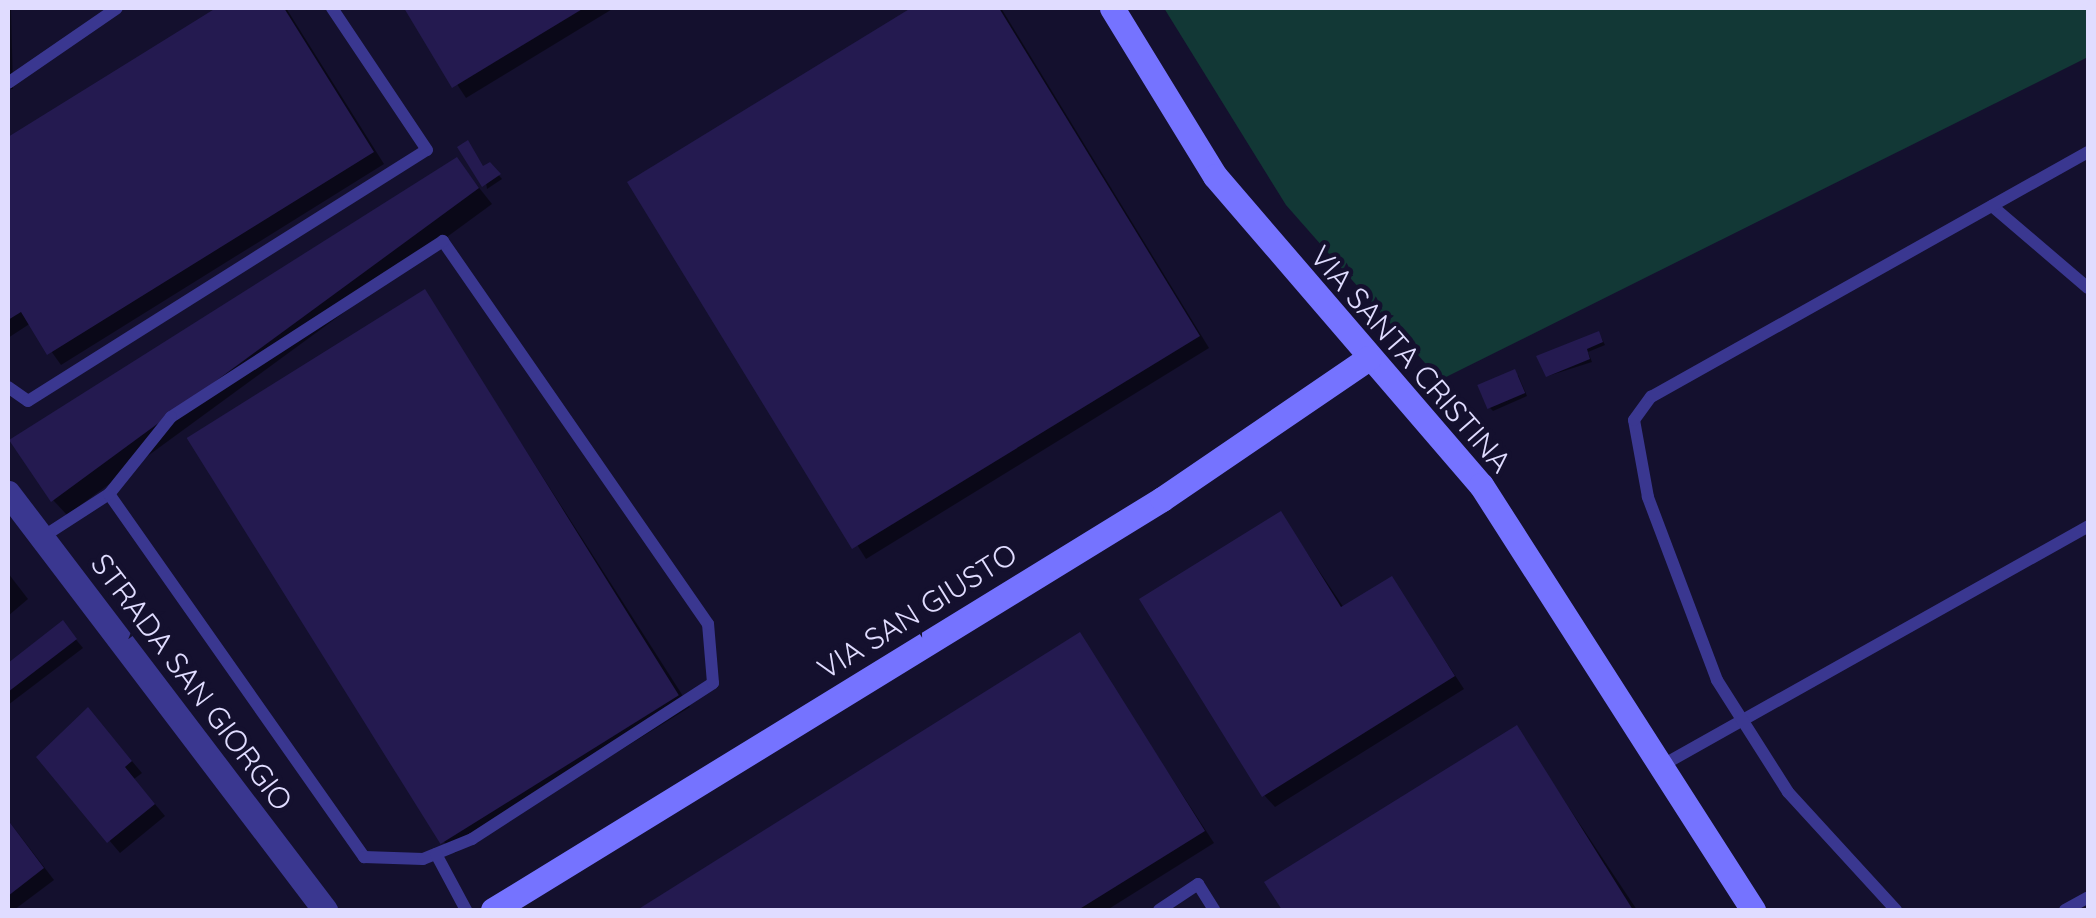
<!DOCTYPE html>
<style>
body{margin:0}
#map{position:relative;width:2096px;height:918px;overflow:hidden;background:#14102e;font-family:Quicksand,sans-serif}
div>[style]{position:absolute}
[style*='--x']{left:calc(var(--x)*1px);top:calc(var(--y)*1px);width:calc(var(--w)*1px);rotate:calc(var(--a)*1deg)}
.green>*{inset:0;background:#123836}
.shadow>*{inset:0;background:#0007}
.building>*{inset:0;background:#241a50;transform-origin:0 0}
.lane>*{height:12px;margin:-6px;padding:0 6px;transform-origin:6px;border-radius:6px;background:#3a3790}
.street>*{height:25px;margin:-12.5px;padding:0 12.5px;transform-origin:12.5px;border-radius:12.5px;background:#3a3790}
.secondary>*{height:25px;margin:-12.5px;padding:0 12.5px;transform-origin:12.5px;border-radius:12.5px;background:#7573ff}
span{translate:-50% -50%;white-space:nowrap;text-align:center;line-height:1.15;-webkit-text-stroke:9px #14102e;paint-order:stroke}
.street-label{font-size:30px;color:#e0dcff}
.frame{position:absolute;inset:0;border:10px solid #e0dcff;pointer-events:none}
</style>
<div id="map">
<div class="green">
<i style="clip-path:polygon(1164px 8px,2088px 8px,2088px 57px,1440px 380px,1286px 205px)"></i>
</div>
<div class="shadow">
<i style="clip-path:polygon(8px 8px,11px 8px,13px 89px,8px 89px)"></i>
<i style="clip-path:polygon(221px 8px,286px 8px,384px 164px,61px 365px,31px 323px,8px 338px,8px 140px)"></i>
<i style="clip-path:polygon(407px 8px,614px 8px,466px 98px)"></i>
<i style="clip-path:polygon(915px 8px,1001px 8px,1209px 348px,866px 559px,630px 183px)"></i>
<i style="clip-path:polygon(457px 160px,492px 204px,67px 515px,53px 500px)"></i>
<i style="clip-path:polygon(490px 165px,502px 179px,487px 189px,484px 169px)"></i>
<i style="clip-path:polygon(425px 293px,690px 707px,455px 853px,444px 842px)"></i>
<i style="clip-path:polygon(1601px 337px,1605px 345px,1588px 352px,1592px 362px,1548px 376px)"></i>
<i style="clip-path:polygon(1518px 375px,1527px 396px,1493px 411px,1489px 407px)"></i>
<i style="clip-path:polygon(1281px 514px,1344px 608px,1392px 579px,1464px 689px,1275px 807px,1264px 795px)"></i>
<i style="clip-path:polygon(8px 573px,28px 599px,8px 616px)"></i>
<i style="clip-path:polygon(63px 624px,83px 648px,8px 705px,8px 666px)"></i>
<i style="clip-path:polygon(1079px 636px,1214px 843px,1107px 910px,642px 910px)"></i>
<i style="clip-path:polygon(99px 722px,142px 773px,134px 779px,165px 816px,120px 853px,39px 758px)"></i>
<i style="clip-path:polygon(1516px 728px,1637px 910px,1285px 910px,1268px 883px)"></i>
<i style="clip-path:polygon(8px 820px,54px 880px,14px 910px,8px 910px)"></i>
</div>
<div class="building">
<i style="clip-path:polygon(216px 8px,284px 8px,374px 152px,47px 355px,21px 312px,8px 320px,8px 137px)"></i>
<i style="clip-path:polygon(404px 8px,584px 8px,452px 88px)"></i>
<i style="clip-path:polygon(911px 8px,999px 8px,1200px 336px,852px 549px,627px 182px)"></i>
<i style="clip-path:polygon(468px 140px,483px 166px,490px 162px,501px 174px,482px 187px,457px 147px)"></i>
<i style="clip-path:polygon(457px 157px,479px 188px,51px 502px,9px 440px)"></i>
<i style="left:425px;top:289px;width:479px;height:281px;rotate:58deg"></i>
<i style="clip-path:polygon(1599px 331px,1603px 342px,1587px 349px,1590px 359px,1546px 377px,1536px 356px)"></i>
<i style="left:1515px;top:369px;width:26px;height:41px;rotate:67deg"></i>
<i style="clip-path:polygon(1281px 511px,1341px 607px,1392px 576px,1455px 676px,1262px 797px,1139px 599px)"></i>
<i style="clip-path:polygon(63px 620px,77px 639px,8px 692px,8px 663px)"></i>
<i style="clip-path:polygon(1080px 632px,1205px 831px,1078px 910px,637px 910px)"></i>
<i style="clip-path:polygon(88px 707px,132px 761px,125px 767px,155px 804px,107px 843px,36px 757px)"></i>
<i style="clip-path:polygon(1517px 725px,1633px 910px,1282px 910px,1264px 882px)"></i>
<i style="clip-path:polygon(8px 820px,44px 868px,8px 896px)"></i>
</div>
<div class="lane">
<i style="--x:8;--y:83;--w:132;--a:-34.5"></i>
<i style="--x:1992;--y:206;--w:126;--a:40.5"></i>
<i style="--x:8;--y:387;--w:24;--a:35"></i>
<i style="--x:28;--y:401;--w:471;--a:-32.2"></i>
<i style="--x:427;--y:150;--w:171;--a:-123.8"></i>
<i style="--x:41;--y:538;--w:81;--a:-32.9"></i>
<i style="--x:109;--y:494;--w:444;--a:54.9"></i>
<i style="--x:364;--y:857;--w:59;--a:1.9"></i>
<i style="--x:423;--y:859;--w:53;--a:-22.2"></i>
<i style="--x:472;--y:839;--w:287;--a:-32.9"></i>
<i style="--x:713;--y:683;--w:59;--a:-94.8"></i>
<i style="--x:708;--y:624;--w:466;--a:-124.7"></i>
<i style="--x:443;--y:241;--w:324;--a:147.1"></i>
<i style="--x:171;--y:417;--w:99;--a:128.8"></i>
<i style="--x:1661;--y:766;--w:490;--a:-29.3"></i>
<i style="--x:436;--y:854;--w:64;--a:61.8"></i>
<i style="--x:1159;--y:910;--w:47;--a:-33.7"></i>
<i style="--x:1198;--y:884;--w:31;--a:58"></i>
<i style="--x:1896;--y:910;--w:160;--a:-132.5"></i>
<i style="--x:1788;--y:792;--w:133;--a:-122.4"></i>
<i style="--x:1717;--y:680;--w:196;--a:-110.7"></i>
<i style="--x:1648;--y:497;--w:78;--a:-100.3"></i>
<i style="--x:1634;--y:420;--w:29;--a:-54"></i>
<i style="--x:1651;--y:397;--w:501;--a:-29.28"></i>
<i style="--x:2065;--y:910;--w:26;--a:-29"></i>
</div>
<div class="street">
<i style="--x:8;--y:493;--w:524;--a:52.76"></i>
</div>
<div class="secondary">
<i style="--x:1112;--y:8;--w:197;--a:58.5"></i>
<i style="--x:1215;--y:176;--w:408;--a:49.3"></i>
<i style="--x:1481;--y:485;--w:505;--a:57.38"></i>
<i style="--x:493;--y:910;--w:785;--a:-31.56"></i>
<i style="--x:1162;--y:499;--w:250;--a:-34.3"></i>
</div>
<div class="street-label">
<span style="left:1411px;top:359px;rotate:49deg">VIA SANTA CRISTINA</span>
<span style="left:917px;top:611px;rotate:-32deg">VIA SAN GIUSTO</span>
<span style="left:192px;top:682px;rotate:53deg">STRADA SAN GIORGIO</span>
</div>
<div class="frame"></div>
</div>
